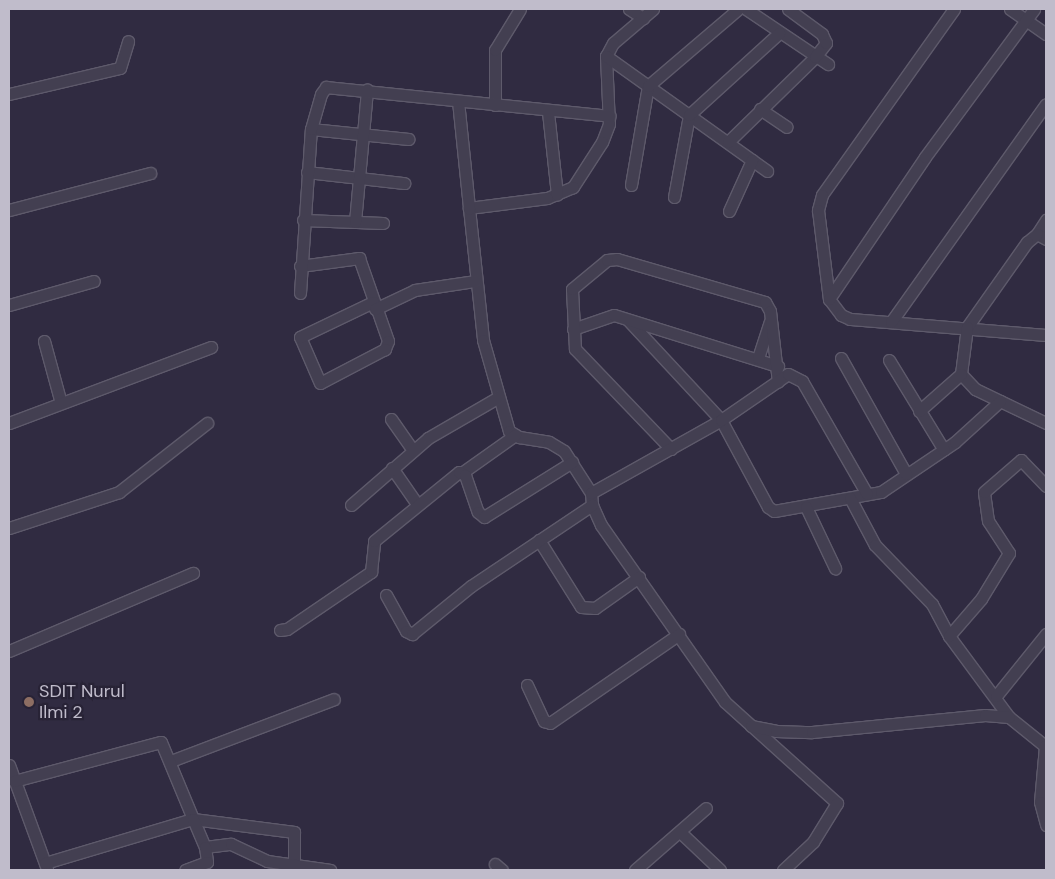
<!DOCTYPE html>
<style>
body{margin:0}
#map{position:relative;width:1055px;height:879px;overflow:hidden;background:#302b41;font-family:"DM Sans",sans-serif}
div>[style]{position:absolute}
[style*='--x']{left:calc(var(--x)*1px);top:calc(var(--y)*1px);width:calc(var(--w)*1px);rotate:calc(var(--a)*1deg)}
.roads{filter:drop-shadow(1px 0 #5e5a6b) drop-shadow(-1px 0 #5e5a6b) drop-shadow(0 1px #5e5a6b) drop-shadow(0 -1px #5e5a6b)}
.minor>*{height:11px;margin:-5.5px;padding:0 5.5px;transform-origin:5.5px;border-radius:5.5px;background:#433f51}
.dots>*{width:14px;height:14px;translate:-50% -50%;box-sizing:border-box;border:2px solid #282336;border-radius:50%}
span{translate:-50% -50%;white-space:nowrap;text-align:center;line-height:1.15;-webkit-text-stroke:4.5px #282336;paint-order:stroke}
.poi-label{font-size:18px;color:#c0bccb}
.left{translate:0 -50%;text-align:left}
.frame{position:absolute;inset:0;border:10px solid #c0bccb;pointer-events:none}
</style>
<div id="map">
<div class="roads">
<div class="minor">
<i style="--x:629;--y:9;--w:17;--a:33"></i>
<i style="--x:653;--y:9;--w:52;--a:139.6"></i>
<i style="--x:613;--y:43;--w:15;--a:118"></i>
<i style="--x:606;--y:56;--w:68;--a:87.5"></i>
<i style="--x:609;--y:124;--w:19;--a:111"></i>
<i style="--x:602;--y:142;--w:54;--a:122.8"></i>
<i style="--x:573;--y:187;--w:28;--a:157"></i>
<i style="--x:547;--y:198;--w:79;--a:172.7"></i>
<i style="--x:469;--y:208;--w:133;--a:83.9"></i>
<i style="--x:483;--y:340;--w:95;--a:74.1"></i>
<i style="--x:509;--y:431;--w:12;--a:31"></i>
<i style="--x:519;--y:437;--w:30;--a:9"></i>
<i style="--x:549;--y:442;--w:17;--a:31"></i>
<i style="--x:564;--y:451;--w:50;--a:57.3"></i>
<i style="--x:591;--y:493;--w:12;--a:85"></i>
<i style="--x:592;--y:505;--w:22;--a:66"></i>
<i style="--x:601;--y:525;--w:216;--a:55"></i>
<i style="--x:725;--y:702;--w:151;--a:42"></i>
<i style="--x:837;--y:803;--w:46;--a:121.6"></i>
<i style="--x:813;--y:842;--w:41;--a:137"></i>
<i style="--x:746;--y:9;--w:99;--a:33.9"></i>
<i style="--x:954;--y:9;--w:228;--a:125.4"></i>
<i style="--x:822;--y:195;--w:16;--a:105"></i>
<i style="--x:818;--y:210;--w:90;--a:83"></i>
<i style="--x:829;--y:299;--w:20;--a:53"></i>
<i style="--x:841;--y:315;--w:10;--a:24"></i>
<i style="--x:850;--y:319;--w:197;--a:4.7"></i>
<i style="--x:1010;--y:9;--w:44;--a:34.8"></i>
<i style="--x:606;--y:56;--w:198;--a:35.5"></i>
<i style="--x:9;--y:94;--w:114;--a:-13.2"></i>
<i style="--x:120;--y:68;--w:28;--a:-73"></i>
<i style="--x:458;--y:101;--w:108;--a:84.1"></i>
<i style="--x:495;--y:105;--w:55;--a:-90"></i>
<i style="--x:495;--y:50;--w:48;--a:-58.6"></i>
<i style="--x:760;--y:109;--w:32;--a:34"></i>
<i style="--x:548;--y:112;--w:83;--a:83.8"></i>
<i style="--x:311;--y:129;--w:98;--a:5.9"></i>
<i style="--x:728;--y:142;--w:122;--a:-44.3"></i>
<i style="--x:815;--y:57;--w:18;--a:-52"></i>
<i style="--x:826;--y:43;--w:10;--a:-114"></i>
<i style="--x:822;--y:34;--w:42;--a:-143.7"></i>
<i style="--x:307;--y:172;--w:98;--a:6.5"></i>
<i style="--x:631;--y:185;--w:100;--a:-80.3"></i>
<i style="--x:648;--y:86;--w:118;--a:-40.5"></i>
<i style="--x:674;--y:197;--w:83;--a:-79.6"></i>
<i style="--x:689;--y:115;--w:122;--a:-42.3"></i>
<i style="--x:9;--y:210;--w:146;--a:-14.7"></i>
<i style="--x:729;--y:211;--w:56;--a:-65.7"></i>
<i style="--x:303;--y:220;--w:80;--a:2.1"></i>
<i style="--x:355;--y:222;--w:133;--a:-84.8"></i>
<i style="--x:1037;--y:234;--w:17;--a:-57"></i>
<i style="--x:1046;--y:239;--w:10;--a:-151"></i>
<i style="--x:1037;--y:234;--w:13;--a:141"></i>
<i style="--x:1027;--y:242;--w:104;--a:125.2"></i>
<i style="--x:967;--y:327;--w:47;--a:97.3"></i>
<i style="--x:961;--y:374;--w:21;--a:47"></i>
<i style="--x:975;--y:389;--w:79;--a:25.6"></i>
<i style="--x:300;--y:266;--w:60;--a:-7.7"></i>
<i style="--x:359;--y:258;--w:88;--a:70.7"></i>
<i style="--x:388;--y:341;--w:9;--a:111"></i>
<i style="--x:385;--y:349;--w:73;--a:152.4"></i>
<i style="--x:320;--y:383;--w:50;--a:-113.5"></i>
<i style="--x:300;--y:337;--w:81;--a:-25.6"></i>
<i style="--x:300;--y:293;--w:164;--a:-86.2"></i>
<i style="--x:311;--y:129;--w:36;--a:-74"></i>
<i style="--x:321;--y:94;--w:9;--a:-54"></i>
<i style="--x:326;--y:87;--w:285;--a:5.8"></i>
<i style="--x:829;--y:299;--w:171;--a:-55.9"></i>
<i style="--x:925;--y:157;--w:184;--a:-53.6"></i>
<i style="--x:9;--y:305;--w:88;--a:-15.8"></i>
<i style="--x:375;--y:309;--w:44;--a:-25.4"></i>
<i style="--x:415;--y:290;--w:61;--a:-8.5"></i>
<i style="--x:628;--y:320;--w:137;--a:47.1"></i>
<i style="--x:721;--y:420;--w:99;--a:61.6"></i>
<i style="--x:768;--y:507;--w:7;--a:34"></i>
<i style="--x:774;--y:511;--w:109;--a:-10.1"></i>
<i style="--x:881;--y:492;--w:89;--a:-34"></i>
<i style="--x:955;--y:442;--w:61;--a:-42.3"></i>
<i style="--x:891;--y:322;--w:267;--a:-54.6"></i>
<i style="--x:573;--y:329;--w:43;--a:-18.9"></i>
<i style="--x:614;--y:315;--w:172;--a:17.3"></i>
<i style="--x:44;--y:341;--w:64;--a:74.7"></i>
<i style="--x:758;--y:358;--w:38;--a:-72"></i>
<i style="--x:841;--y:358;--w:133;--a:60.7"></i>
<i style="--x:889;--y:360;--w:105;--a:58.6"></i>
<i style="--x:919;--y:411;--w:56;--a:-41.4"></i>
<i style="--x:391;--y:419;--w:38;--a:55"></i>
<i style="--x:9;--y:423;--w:216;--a:-20.6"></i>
<i style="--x:671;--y:449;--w:139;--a:-133.8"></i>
<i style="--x:575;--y:349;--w:60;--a:-92.9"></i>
<i style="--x:572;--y:289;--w:45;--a:-39.6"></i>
<i style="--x:607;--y:260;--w:10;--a:-6"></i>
<i style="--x:617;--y:259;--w:154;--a:16.2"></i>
<i style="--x:765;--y:302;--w:10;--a:61"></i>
<i style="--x:770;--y:311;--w:71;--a:83.6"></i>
<i style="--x:392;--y:468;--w:44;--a:55.2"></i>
<i style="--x:463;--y:472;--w:64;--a:-35.4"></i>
<i style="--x:591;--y:493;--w:149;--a:-29.3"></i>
<i style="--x:721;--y:420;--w:81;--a:-34.5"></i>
<i style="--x:788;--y:374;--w:16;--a:27"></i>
<i style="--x:802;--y:381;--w:130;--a:60.1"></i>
<i style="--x:850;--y:498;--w:53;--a:62"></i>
<i style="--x:875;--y:545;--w:82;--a:46"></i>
<i style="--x:932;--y:604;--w:36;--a:62"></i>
<i style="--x:949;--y:636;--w:101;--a:53.5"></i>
<i style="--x:1009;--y:717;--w:46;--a:38.9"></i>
<i style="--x:1045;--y:746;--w:56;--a:95.1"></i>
<i style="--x:1040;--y:802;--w:24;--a:75"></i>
<i style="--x:351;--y:505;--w:102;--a:-41"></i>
<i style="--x:428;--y:438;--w:80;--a:-30.1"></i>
<i style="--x:806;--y:507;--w:68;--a:64.6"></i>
<i style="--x:9;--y:528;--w:116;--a:-18.1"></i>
<i style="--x:119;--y:492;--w:112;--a:-38.1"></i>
<i style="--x:539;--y:540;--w:79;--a:57.9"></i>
<i style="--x:581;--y:607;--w:14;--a:4"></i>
<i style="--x:595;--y:608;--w:54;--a:-35.2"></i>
<i style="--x:386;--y:595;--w:41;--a:60.9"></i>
<i style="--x:406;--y:631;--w:7;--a:27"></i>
<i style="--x:412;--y:634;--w:76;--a:-39.1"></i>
<i style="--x:471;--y:586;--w:146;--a:-33.8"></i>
<i style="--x:280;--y:630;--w:7;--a:-8"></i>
<i style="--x:287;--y:629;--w:102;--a:-34.2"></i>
<i style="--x:371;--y:572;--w:31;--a:-84"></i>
<i style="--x:374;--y:541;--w:109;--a:-39.1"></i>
<i style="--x:459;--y:472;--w:7;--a:27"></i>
<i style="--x:465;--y:475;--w:39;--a:71"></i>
<i style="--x:478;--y:512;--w:8;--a:40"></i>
<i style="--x:484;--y:517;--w:104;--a:-32"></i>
<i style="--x:949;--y:636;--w:49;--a:-49.1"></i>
<i style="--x:981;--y:599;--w:54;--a:-58.7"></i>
<i style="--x:1009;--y:553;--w:38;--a:-123"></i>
<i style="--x:988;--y:521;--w:29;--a:-98"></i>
<i style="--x:984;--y:492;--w:49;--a:-40.9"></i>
<i style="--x:1021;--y:460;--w:36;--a:46"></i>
<i style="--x:9;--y:651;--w:200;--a:-23"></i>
<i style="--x:527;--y:685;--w:40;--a:65"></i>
<i style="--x:544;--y:721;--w:6;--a:18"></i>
<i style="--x:550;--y:723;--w:157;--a:-34.6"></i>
<i style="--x:996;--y:696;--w:80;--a:-51.1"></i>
<i style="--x:751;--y:726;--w:25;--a:11"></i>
<i style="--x:776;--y:731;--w:36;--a:2"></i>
<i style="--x:812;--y:732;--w:174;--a:-5.6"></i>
<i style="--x:985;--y:715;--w:24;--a:5"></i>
<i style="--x:171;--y:761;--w:174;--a:-20.8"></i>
<i style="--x:9;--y:765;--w:111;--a:69.9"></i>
<i style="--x:14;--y:781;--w:152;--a:-14.9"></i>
<i style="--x:161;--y:742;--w:83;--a:67.4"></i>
<i style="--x:193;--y:819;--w:102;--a:7.3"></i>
<i style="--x:294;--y:832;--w:33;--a:90"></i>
<i style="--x:680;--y:832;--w:55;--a:43.5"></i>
<i style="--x:205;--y:847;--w:26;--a:-7"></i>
<i style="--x:231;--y:844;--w:40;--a:25"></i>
<i style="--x:267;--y:861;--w:64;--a:8.1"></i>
<i style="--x:45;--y:863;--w:154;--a:-16.6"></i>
<i style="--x:193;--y:819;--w:30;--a:67"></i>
<i style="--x:205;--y:847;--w:15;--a:82"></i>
<i style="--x:207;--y:862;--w:23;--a:160"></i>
<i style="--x:495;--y:864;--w:9;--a:41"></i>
<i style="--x:635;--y:870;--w:94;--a:-41.1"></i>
</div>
</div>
<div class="dots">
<i style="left:29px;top:702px;background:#8d6e63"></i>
</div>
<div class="poi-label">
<span class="left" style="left:39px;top:702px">SDIT Nurul<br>Ilmi 2</span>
</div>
<div class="frame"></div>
</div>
